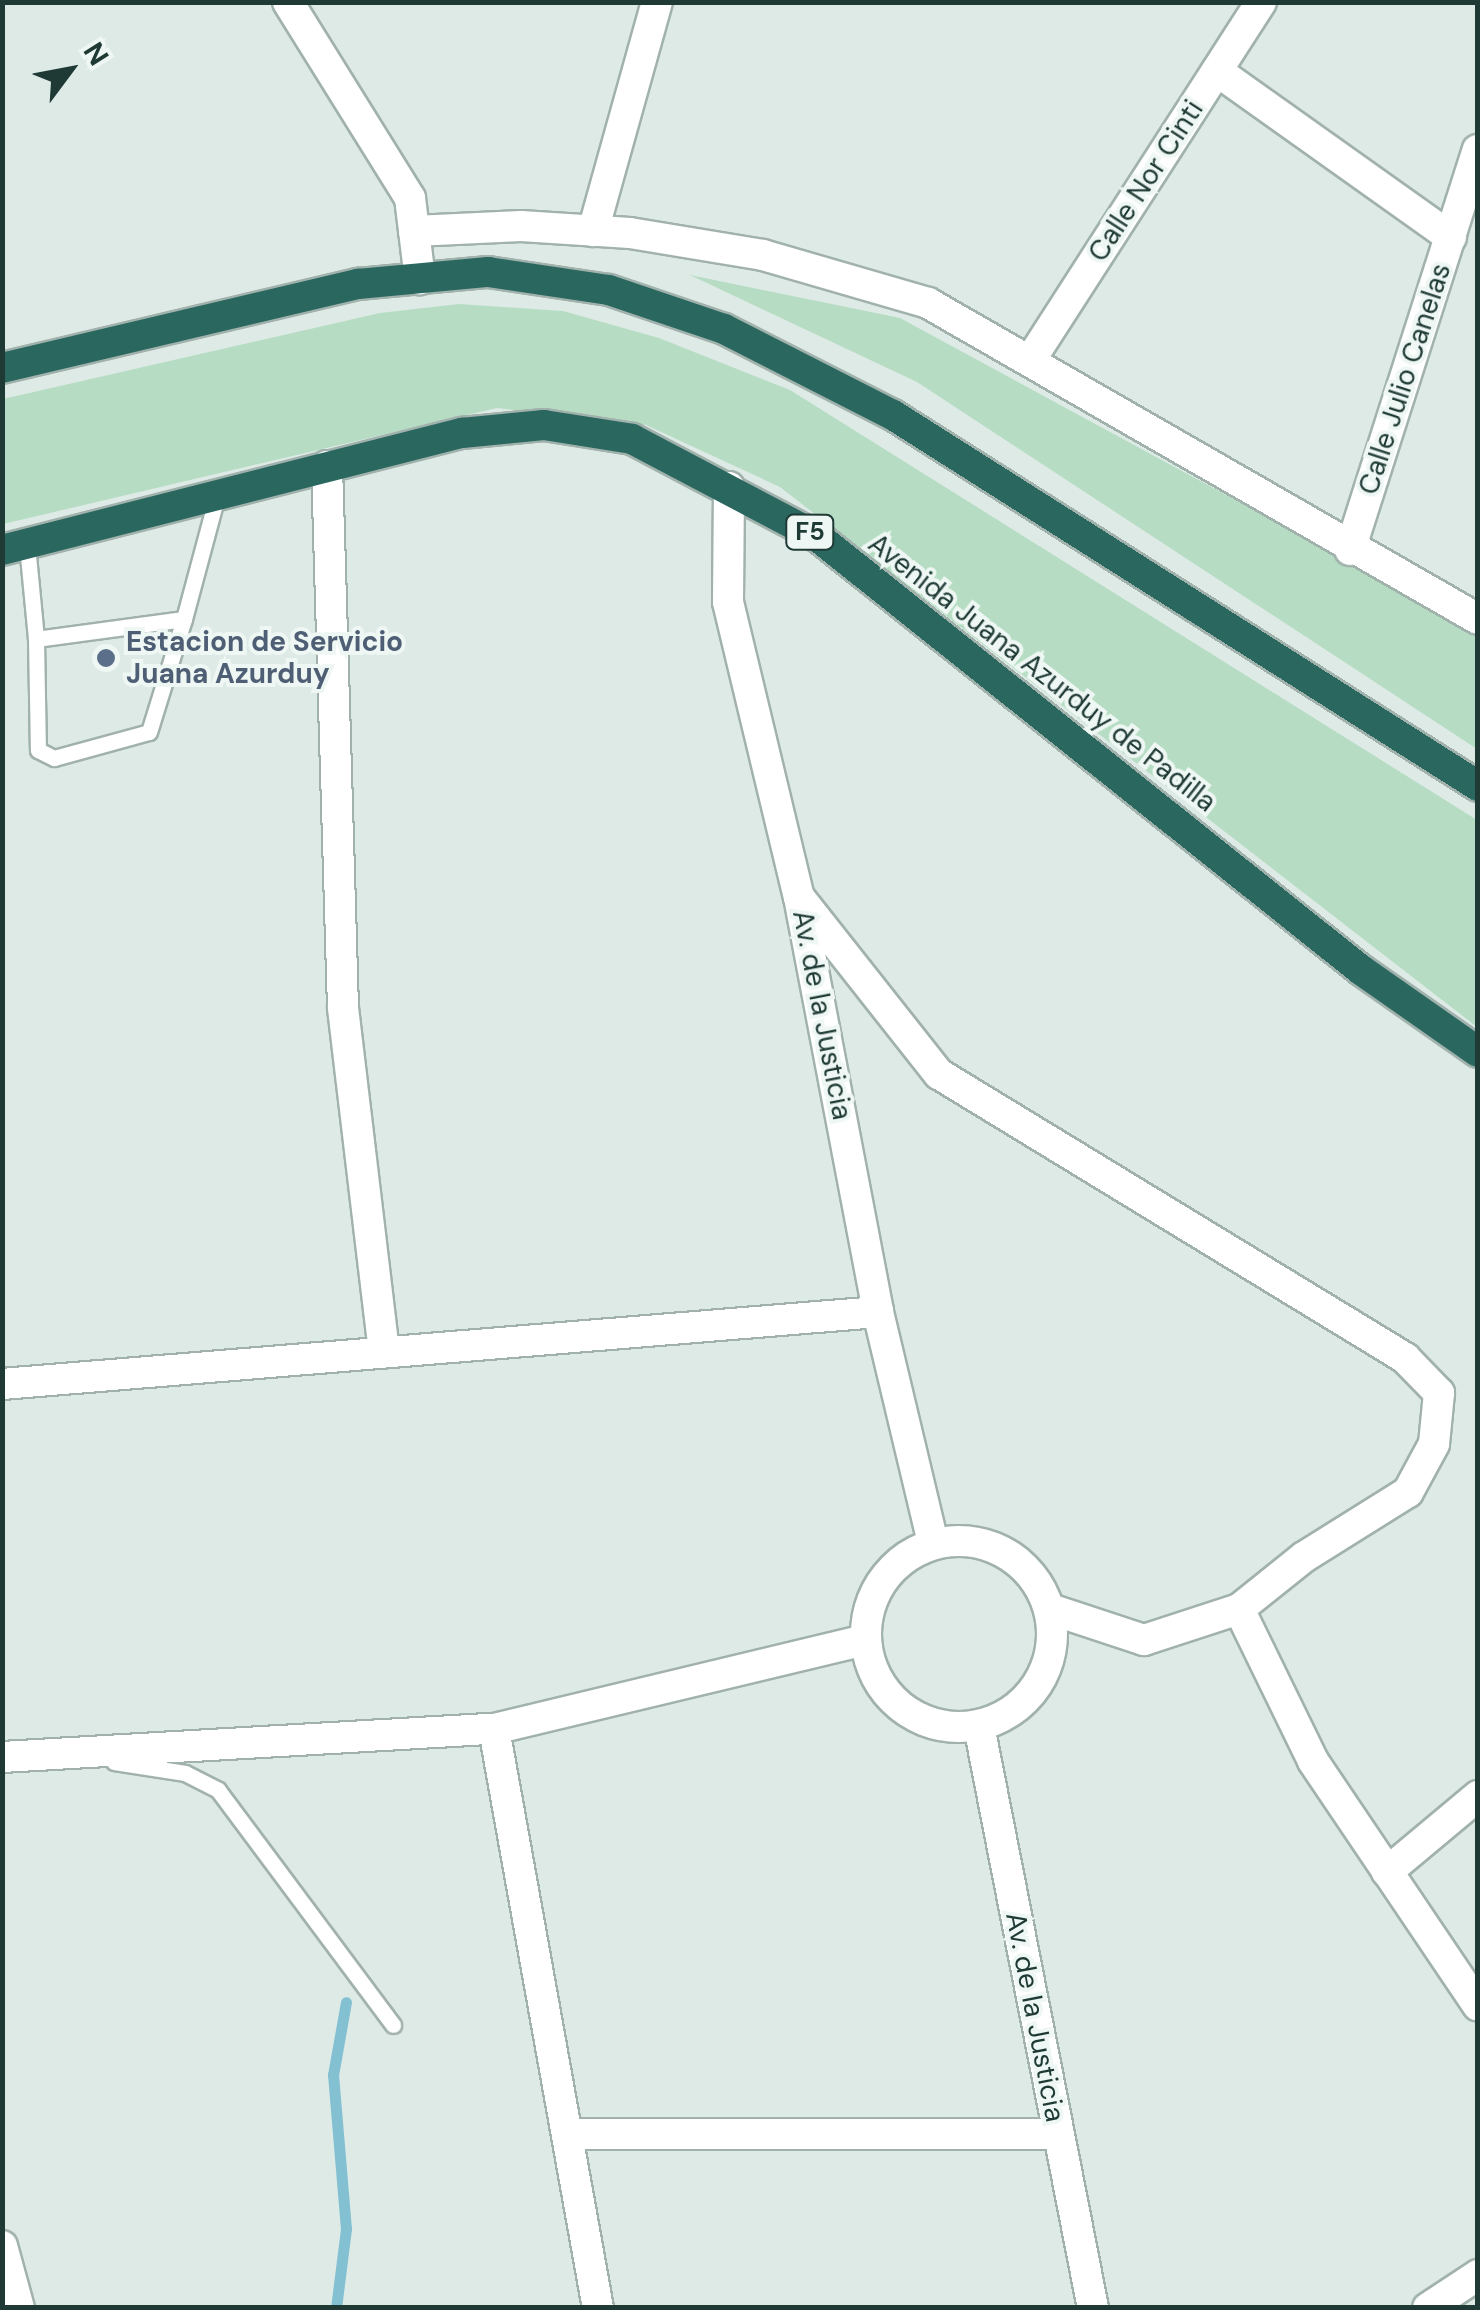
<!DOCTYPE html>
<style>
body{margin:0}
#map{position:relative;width:1480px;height:2310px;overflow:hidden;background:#deeae6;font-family:"DM Sans",sans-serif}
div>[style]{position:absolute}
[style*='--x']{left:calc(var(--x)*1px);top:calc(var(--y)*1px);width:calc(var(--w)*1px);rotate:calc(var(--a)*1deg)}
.green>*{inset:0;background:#b6ddc3}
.stream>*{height:11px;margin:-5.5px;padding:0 5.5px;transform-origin:5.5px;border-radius:5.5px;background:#83c0d2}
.roads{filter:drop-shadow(2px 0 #a1b2ad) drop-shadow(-2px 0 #a1b2ad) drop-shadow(0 2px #a1b2ad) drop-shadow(0 -2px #a1b2ad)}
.lane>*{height:15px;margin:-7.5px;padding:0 7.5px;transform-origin:7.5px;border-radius:7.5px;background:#fff}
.street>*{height:30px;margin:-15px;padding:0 15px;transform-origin:15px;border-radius:15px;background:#fff}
.street>.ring{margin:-15px;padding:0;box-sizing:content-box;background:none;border:30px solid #fff;border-radius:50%}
.highway>*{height:30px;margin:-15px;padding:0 15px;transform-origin:15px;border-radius:15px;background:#2a675f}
.dots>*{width:28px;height:28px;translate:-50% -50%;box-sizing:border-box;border:5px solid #eef7f3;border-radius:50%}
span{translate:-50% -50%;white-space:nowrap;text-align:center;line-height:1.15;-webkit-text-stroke:8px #eef7f3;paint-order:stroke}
.shield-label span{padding:2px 8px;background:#eef7f3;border:2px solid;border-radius:8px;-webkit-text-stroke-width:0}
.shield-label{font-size:25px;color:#1f3a35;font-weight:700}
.street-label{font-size:28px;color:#1f3a35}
.service-label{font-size:28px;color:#4e5e75;font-weight:700}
.left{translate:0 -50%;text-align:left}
.frame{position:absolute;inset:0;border:5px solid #1f3a35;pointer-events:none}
.north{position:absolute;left:20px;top:20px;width:100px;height:100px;-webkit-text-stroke:8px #eef7f3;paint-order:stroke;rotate:58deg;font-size:28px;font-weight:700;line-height:40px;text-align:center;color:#1f3a35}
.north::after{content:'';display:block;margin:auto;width:35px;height:45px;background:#1f3a35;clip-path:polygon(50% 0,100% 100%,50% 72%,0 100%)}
</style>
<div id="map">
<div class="green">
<i style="clip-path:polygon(690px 275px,900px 318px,1477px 631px,1477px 749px,917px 382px)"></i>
<i style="clip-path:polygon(459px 304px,563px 311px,659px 338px,790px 390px,1477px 820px,1477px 1027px,780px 487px,646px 425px,497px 408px,3px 524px,3px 399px,380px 313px)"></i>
</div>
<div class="stream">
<i style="--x:336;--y:2308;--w:80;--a:-82.8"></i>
<i style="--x:346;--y:2229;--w:155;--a:-94.8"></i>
<i style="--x:333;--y:2075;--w:74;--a:-79.9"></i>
</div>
<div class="roads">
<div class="lane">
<i style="--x:27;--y:545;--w:94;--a:84.5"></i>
<i style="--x:36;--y:639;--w:149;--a:-7.7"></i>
<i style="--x:184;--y:619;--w:131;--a:-75"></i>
<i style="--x:36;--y:639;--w:111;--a:89"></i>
<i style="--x:38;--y:750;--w:18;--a:27"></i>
<i style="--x:54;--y:758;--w:98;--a:-15.3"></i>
<i style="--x:149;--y:732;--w:118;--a:-72.8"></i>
<i style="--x:114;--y:1762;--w:72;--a:8.8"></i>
<i style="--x:185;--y:1773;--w:37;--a:27"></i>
<i style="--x:218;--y:1790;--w:293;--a:53.3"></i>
</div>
<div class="street">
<i style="--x:288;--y:2;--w:231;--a:58.1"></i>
<i style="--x:410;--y:198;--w:82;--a:83"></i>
<i style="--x:1217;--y:71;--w:287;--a:35.4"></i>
<i style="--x:414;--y:231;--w:107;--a:-2.7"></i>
<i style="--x:521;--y:226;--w:109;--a:3.7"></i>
<i style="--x:630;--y:233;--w:135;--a:9.4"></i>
<i style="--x:763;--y:255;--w:172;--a:16.2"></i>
<i style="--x:928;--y:303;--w:634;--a:29.88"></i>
<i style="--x:593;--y:231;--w:238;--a:-74.4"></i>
<i style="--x:1031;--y:359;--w:425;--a:-57.2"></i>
<i style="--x:327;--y:466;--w:542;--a:88.31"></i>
<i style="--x:343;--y:1008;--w:346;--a:83.2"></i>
<i style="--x:729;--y:487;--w:115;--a:90.5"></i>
<i style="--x:728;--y:602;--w:303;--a:76.5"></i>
<i style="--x:799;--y:897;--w:422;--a:79.2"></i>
<i style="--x:878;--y:1312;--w:237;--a:76.6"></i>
<i style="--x:1350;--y:550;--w:420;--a:-72.3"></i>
<i style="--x:799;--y:897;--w:226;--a:51.7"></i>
<i style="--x:939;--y:1074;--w:546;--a:31.36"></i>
<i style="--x:1405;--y:1358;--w:49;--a:45.8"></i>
<i style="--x:1439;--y:1393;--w:51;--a:95.6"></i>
<i style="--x:1434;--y:1444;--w:55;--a:118.4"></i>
<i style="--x:1408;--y:1492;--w:123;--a:148"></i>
<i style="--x:1304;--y:1557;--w:83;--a:141.3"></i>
<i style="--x:2;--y:1384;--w:879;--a:-4.7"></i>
<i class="ring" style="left:866px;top:1541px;width:156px;height:156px"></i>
<i style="--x:1050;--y:1609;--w:99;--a:18.3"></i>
<i style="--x:1144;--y:1640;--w:100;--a:-18.1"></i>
<i style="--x:1239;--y:1609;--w:169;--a:64"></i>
<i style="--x:1313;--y:1761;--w:295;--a:56"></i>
<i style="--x:979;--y:1726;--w:593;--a:78.92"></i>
<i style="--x:494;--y:1729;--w:588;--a:79.82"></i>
<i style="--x:2;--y:1757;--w:493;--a:-3.3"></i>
<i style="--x:494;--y:1729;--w:382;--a:-13.5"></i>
<i style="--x:1387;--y:1872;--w:119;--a:-39.9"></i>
<i style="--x:567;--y:2134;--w:491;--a:0"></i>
<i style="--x:2;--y:2246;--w:64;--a:74.7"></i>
<i style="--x:1428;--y:2308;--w:60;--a:-33.4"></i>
</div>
<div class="highway">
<i style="--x:2;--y:368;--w:366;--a:-13.3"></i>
<i style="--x:358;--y:284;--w:131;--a:-5.3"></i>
<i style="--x:488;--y:272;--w:122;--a:8.5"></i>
<i style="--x:609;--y:290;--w:121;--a:18.7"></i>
<i style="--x:724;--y:329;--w:190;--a:27"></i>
<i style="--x:893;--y:415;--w:693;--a:32.38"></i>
<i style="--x:2;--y:550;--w:475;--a:-14.3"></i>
<i style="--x:462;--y:433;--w:82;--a:-5.6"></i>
<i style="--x:544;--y:425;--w:89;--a:9"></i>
<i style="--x:632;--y:439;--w:210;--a:27.8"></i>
<i style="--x:818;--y:537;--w:695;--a:38.57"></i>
<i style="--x:1361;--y:970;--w:143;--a:35"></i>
</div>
</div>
<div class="dots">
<i style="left:106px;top:658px;background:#5c6f8a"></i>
</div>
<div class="shield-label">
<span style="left:810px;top:532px">F5</span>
</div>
<div class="street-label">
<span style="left:1146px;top:181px;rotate:-57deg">Calle Nor Cinti</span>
<span style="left:1405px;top:379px;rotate:-72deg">Calle Julio Canelas</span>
<span style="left:1042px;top:673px;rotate:38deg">Avenida Juana Azurduy de Padilla</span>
<span style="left:822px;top:1015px;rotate:79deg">Av. de la Justicia</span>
<span style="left:1035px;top:2017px;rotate:79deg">Av. de la Justicia</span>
</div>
<div class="service-label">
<span class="left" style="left:126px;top:658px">Estacion de Servicio<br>Juana Azurduy</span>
</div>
<div class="frame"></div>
<div class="north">N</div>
</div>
